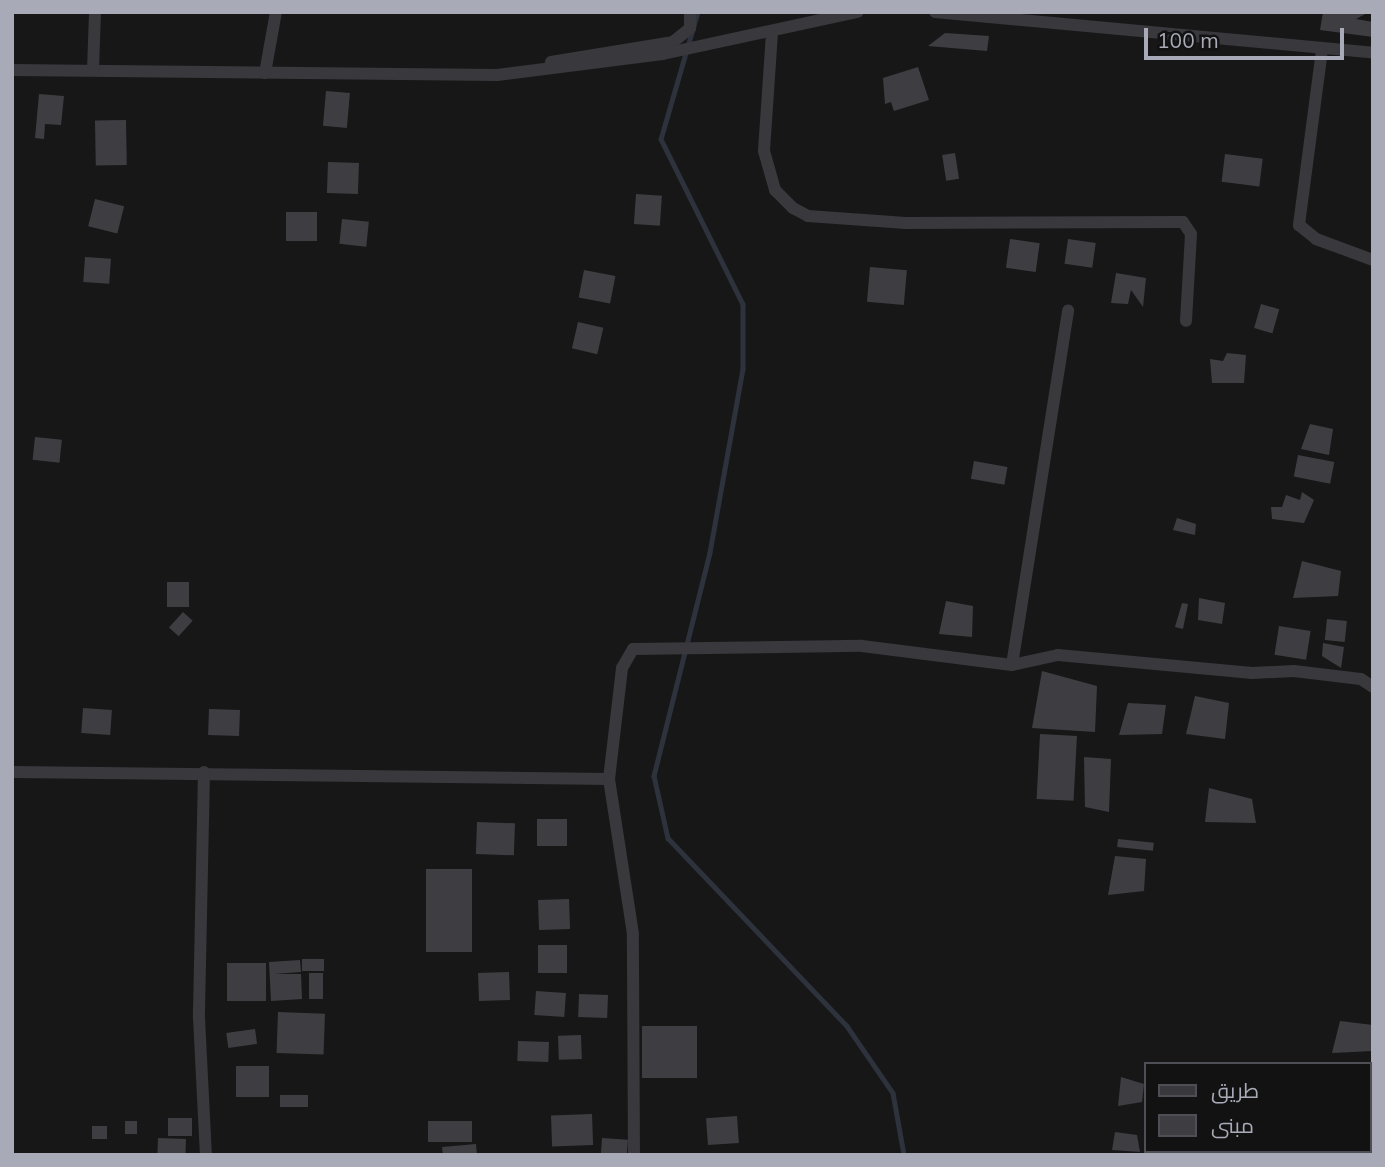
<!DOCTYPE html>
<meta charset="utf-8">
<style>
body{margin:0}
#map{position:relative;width:1385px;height:1167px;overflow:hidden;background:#171718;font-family:Mulish,Cairo,sans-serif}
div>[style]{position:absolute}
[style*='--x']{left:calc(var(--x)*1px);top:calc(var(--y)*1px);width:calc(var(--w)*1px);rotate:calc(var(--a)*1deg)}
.stream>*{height:4.5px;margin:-2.25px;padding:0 2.25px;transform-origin:2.25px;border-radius:2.25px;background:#2d323c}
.building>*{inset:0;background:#3e3e42;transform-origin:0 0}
.minor>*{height:12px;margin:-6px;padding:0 6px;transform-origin:6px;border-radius:6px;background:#38383d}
span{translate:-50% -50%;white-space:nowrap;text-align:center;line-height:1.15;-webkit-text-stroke:5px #121213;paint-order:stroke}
.frame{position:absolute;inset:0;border:14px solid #a9aab8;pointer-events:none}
.legend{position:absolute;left:1144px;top:1062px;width:228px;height:91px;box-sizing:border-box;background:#121213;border:2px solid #4e4f55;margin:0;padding:9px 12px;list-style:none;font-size:21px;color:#a9aab8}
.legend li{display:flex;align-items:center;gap:14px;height:35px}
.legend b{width:35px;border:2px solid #4e4f55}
.scale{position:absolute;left:1144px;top:28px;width:200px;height:32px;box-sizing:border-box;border:4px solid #a9aab8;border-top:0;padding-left:9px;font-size:21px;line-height:24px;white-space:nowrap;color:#a9aab8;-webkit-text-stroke:5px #121213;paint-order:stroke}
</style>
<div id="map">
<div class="stream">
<i style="--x:698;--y:12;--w:132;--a:106.2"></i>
<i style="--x:661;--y:139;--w:184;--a:63.6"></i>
<i style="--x:743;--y:304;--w:65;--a:90"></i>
<i style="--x:743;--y:369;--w:187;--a:100.2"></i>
<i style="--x:710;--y:553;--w:230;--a:104.1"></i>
<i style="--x:654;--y:776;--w:64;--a:77.3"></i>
<i style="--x:668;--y:838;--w:260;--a:46.4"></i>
<i style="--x:847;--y:1026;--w:81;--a:55.5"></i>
<i style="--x:893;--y:1093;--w:63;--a:79.9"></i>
</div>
<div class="building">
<i style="clip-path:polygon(1323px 12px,1369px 12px,1356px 19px,1373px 22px,1373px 37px,1320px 30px)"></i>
<i style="clip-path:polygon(945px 33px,989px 36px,987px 51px,928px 46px)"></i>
<i style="clip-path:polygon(918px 67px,929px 100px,894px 111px,891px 102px,885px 104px,883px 78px)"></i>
<i style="left:326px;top:91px;width:24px;height:35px;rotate:5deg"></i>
<i style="clip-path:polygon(39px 94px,64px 96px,61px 125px,45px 124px,44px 139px,35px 138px)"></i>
<i style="left:126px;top:120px;width:45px;height:31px;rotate:89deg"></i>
<i style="left:955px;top:153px;width:26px;height:13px;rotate:81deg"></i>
<i style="left:1225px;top:154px;width:38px;height:28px;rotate:7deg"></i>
<i style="left:328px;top:162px;width:31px;height:31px;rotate:2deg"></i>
<i style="left:636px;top:194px;width:26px;height:30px;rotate:4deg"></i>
<i style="left:95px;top:199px;width:30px;height:28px;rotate:14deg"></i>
<i style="left:286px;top:212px;width:31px;height:29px"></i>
<i style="left:342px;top:219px;width:27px;height:25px;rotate:6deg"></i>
<i style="left:1010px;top:239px;width:30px;height:29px;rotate:8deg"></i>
<i style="left:1068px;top:239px;width:28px;height:25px;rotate:8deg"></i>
<i style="left:85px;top:257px;width:26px;height:25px;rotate:4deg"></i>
<i style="left:870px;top:267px;width:37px;height:35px;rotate:5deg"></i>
<i style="left:584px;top:270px;width:32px;height:28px;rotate:11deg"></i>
<i style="clip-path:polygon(1116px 273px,1146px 278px,1143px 307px,1131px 290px,1128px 304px,1111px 303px)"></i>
<i style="left:1261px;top:304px;width:19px;height:25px;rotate:16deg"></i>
<i style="left:578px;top:322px;width:26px;height:27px;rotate:13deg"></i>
<i style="clip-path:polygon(1227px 353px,1246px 355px,1244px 383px,1212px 383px,1210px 359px,1223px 361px)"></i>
<i style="clip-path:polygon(1310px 424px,1333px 429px,1329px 455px,1301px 449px)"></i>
<i style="left:35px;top:437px;width:27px;height:23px;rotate:6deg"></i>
<i style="left:1298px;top:455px;width:37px;height:22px;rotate:11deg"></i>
<i style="left:974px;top:461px;width:34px;height:18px;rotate:10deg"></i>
<i style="clip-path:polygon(1302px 492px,1314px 500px,1304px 523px,1272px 519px,1271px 507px,1282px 507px,1286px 495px,1300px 500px)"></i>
<i style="clip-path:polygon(1177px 518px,1196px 524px,1195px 535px,1173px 530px)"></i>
<i style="clip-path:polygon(1302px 561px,1341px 571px,1338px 596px,1293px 598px)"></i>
<i style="left:167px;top:582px;width:22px;height:25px"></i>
<i style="clip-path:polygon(1199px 598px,1225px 603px,1222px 624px,1198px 620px)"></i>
<i style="clip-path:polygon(946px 601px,973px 606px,972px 637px,939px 634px)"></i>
<i style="clip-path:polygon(1182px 603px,1188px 604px,1183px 629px,1175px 627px)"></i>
<i style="left:183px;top:612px;width:13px;height:21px;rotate:42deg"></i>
<i style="left:1327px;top:619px;width:20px;height:21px;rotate:6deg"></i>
<i style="left:1279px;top:626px;width:32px;height:29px;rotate:9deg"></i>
<i style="clip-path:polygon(1323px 643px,1344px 647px,1341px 668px,1322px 656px)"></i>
<i style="clip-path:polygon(1042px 671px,1097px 686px,1095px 732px,1032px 728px)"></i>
<i style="clip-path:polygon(1195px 696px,1229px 703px,1225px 739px,1186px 734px)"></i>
<i style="clip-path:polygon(1128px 703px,1166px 705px,1162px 734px,1119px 735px)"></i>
<i style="left:83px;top:708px;width:29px;height:25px;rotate:4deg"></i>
<i style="left:209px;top:709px;width:31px;height:26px;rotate:2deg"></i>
<i style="left:1040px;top:734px;width:37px;height:65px;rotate:3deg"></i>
<i style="clip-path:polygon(1084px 757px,1111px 759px,1109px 812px,1085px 807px)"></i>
<i style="clip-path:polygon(1209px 788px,1252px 799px,1256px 823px,1205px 822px)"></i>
<i style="left:537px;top:819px;width:30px;height:27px"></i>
<i style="left:477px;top:822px;width:38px;height:32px;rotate:2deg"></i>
<i style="left:1118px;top:839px;width:36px;height:8px;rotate:6deg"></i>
<i style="clip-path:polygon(1115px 856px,1146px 859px,1144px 891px,1108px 895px)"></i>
<i style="left:426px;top:869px;width:46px;height:83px"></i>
<i style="left:569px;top:899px;width:30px;height:31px;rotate:88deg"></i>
<i style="left:567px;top:945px;width:28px;height:29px;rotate:90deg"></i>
<i style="left:324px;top:959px;width:12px;height:22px;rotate:90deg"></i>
<i style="clip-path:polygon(300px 960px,301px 972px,274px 974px,301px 974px,302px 999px,271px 1001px,269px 962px)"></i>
<i style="left:227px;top:963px;width:39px;height:38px"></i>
<i style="left:509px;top:972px;width:28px;height:31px;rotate:88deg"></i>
<i style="left:309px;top:973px;width:14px;height:26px"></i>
<i style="left:536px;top:991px;width:30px;height:24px;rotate:4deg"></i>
<i style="left:579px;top:994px;width:29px;height:23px;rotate:2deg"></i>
<i style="left:278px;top:1012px;width:47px;height:41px;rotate:2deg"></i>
<i style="clip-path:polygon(1340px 1021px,1373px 1025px,1373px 1051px,1332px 1053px)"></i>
<i style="left:697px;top:1026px;width:52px;height:55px;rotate:90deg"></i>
<i style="left:255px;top:1029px;width:15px;height:29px;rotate:82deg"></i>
<i style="left:581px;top:1035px;width:24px;height:23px;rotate:88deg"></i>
<i style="left:518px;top:1041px;width:31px;height:20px;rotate:2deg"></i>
<i style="left:269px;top:1066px;width:31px;height:33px;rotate:90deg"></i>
<i style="clip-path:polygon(1121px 1077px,1144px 1084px,1142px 1102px,1118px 1106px)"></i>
<i style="left:308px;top:1095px;width:12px;height:28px;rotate:90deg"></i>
<i style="left:592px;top:1114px;width:31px;height:41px;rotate:88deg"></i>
<i style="left:737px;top:1116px;width:27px;height:31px;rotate:86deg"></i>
<i style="left:168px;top:1118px;width:24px;height:18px"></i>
<i style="left:125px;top:1121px;width:12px;height:13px"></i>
<i style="left:428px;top:1121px;width:44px;height:21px"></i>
<i style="left:92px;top:1126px;width:15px;height:13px"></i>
<i style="clip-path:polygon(1115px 1132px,1137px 1135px,1140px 1152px,1112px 1150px)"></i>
<i style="left:158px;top:1138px;width:28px;height:17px;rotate:2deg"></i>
<i style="left:602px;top:1138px;width:26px;height:17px;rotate:4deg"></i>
<i style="clip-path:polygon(476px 1144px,477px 1155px,443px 1155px,442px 1147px)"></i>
</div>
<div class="minor">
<i style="--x:935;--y:12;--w:440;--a:5.3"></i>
<i style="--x:772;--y:33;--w:118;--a:93.9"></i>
<i style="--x:764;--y:151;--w:41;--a:74.2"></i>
<i style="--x:775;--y:190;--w:25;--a:45"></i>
<i style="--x:793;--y:208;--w:17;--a:28"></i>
<i style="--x:808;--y:216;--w:98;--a:4.1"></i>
<i style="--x:906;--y:223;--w:277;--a:-0.2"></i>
<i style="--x:1183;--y:222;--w:14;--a:56"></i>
<i style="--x:1191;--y:234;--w:87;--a:93.3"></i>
<i style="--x:1322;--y:50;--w:177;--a:97.5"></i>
<i style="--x:1299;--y:225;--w:22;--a:39"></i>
<i style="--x:1316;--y:239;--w:61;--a:20.2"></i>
<i style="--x:551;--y:62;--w:124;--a:-9.3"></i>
<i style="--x:673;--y:42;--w:22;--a:-39"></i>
<i style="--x:690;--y:28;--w:16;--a:-90"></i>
<i style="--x:12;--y:70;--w:485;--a:0.6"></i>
<i style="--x:497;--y:75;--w:167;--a:-7.2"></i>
<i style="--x:663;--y:54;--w:199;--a:-12.2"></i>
<i style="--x:93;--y:70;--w:58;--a:-88"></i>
<i style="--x:265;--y:73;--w:62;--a:-79.8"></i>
<i style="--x:1012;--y:665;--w:359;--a:-81"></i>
<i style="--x:12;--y:772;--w:597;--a:0.67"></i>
<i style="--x:204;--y:772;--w:246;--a:91.2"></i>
<i style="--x:199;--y:1018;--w:137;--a:87.1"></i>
<i style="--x:634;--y:1155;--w:221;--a:-90.3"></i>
<i style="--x:633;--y:934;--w:157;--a:-98.8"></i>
<i style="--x:609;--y:779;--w:112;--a:-83.3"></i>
<i style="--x:622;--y:668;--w:22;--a:-60"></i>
<i style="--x:633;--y:649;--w:229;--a:-0.8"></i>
<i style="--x:862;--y:646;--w:151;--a:7.2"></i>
<i style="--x:1012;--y:665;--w:47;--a:-12.3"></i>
<i style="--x:1058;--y:655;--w:195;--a:5.3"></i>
<i style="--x:1252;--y:673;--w:42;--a:-2.7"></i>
<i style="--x:1294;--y:671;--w:67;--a:6.8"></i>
<i style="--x:1361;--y:679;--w:14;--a:34"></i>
</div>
<div class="frame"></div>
<ul class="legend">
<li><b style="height:9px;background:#38383d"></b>طريق</li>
<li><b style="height:19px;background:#3e3e42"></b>مبنى</li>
</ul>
<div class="scale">100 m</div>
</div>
